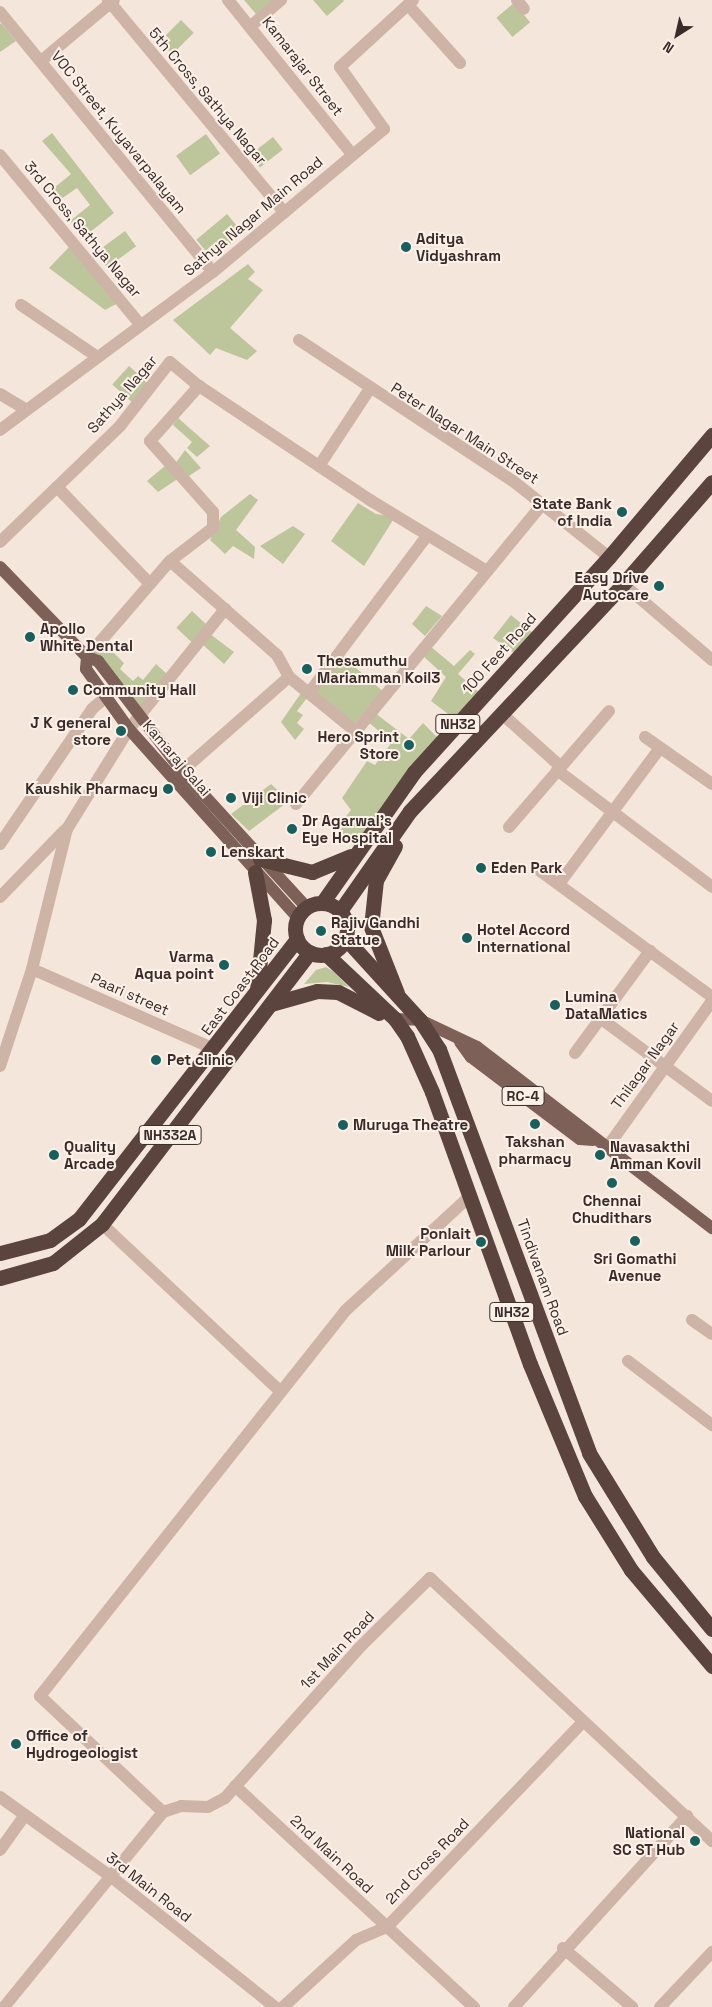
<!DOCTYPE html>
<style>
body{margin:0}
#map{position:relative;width:712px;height:2007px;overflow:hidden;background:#f5e6dc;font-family:"Space Grotesk",sans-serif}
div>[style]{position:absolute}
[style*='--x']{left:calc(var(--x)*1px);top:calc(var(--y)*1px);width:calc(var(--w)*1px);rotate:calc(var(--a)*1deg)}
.green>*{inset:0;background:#bcc69a;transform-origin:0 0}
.minor>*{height:12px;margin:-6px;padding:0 6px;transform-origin:6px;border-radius:6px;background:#ceb4a6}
.major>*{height:12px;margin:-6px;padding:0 6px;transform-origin:6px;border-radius:6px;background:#7d6057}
.highway>*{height:15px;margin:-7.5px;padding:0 7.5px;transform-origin:7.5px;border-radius:7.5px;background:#5c443e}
.highway>.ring{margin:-7.5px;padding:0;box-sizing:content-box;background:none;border:15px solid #5c443e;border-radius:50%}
.dots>*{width:14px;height:14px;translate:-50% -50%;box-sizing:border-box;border:2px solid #fcf1e9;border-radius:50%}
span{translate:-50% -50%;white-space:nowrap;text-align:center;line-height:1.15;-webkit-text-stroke:4px #fcf1e9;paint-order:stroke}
.shield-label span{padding:1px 4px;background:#fcf1e9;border:1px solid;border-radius:4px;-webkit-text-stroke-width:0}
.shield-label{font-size:14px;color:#3a2b28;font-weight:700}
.street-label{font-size:15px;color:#3a2b28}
.poi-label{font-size:15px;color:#3a2b28;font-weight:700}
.left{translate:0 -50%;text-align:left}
.right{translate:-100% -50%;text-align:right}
.north{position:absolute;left:652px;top:10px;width:50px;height:50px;-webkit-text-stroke:4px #fcf1e9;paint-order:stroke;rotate:215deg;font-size:14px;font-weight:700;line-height:20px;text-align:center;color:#3a2b28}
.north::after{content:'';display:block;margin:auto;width:18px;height:22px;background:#3a2b28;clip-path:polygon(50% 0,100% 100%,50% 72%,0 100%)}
</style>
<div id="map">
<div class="green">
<i style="clip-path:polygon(244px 0,273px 0,256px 14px)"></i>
<i style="clip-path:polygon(313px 0,343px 0,344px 1px,327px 16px)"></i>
<i style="left:514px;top:3px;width:25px;height:23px;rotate:50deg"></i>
<i style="left:181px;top:20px;width:18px;height:30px;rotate:45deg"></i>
<i style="clip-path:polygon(1px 23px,16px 41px,0 52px,0 24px)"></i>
<i style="clip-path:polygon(52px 133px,114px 213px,84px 237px,70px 221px,90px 205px,77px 188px,55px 203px,48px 193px,71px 174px,42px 141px)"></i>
<i style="left:206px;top:134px;width:24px;height:37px;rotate:54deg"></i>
<i style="left:273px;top:137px;width:16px;height:29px;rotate:52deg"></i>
<i style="left:227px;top:214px;width:25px;height:40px;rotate:50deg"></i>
<i style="left:125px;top:231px;width:19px;height:36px;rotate:54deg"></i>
<i style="clip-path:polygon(70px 246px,118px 303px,105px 310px,49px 268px)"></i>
<i style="clip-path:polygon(248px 264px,255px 272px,248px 279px,263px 290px,230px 328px,257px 351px,247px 360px,216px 348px,210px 355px,173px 320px)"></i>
<i style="left:129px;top:366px;width:27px;height:25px;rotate:42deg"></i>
<i style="clip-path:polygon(178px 418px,210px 446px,197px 457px,187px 448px,192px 442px,173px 425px)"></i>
<i style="clip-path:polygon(185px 450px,201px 468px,186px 478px,175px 464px)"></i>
<i style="clip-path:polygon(166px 465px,179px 478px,158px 492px,147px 481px)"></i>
<i style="clip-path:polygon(250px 494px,258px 500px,236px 530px,255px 547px,254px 559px,233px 546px,225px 554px,210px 540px,221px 517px)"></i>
<i style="clip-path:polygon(358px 503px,376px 514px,395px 517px,364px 566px,331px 541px)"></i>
<i style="clip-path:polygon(293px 526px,305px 534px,283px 564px,260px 546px)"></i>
<i style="clip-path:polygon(426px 606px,442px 616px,425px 636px,412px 624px)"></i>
<i style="left:192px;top:611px;width:21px;height:23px;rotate:43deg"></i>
<i style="clip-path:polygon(511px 615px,533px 633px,514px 653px,493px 638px)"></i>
<i style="clip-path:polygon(210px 634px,234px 652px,224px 664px,202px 644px)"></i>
<i style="clip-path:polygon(105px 644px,124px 663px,120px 669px,133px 681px,138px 676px,143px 680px,156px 664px,169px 676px,141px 711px,96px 652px)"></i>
<i style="clip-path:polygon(430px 646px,454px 666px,470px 650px,475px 654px,458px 674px,480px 693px,456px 720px,431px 701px,446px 677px,423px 656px)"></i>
<i style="left:341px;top:655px;width:55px;height:45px;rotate:41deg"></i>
<i style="clip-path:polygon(301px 693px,307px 698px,297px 711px,303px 715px,297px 723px,304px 729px,295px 740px,281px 722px)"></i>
<i style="clip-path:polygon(375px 713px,409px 739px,423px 723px,438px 738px,355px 846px,334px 831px,351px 810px,342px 798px,367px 761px,375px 765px,392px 742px,367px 721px)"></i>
<i style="clip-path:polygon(271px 784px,289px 801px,249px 831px,231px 814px)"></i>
<i style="clip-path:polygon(326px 967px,334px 972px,349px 987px,327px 982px,304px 984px,316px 970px)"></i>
</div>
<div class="minor">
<i style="--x:108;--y:0;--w:276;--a:50.3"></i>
<i style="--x:228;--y:0;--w:198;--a:51.2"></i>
<i style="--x:517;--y:0;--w:11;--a:52"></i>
<i style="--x:408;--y:5;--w:78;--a:48.1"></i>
<i style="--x:0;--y:12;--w:336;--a:50.7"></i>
<i style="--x:251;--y:26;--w:40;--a:-41"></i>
<i style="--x:41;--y:61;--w:95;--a:-39.9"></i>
<i style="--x:0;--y:155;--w:219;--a:50.4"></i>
<i style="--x:21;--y:305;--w:91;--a:34.2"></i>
<i style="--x:299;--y:340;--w:256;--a:33.4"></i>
<i style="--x:513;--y:481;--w:122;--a:38.4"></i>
<i style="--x:0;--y:394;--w:29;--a:31"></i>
<i style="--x:0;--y:430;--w:265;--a:-36.6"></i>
<i style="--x:213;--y:272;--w:223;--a:-39.9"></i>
<i style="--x:384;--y:129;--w:76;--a:-125.4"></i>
<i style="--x:340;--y:67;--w:99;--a:-42.5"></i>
<i style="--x:319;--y:466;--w:91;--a:-56.7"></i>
<i style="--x:57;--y:487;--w:134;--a:46.2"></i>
<i style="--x:0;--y:542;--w:167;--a:-44"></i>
<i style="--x:120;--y:426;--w:81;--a:-52"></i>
<i style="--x:170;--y:362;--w:38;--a:40"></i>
<i style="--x:199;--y:386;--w:206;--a:33.7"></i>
<i style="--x:370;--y:500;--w:137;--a:31.3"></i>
<i style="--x:170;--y:561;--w:142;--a:41.3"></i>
<i style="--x:277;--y:655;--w:25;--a:61"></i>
<i style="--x:289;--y:677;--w:84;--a:39.2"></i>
<i style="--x:623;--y:584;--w:117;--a:40.5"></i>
<i style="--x:87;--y:657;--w:127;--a:-49.2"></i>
<i style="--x:170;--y:561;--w:54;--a:-37.5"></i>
<i style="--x:213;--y:528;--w:16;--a:-90"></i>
<i style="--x:213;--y:512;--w:95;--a:-131.6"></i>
<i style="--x:150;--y:441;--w:74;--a:-48.3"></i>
<i style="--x:309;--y:693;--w:196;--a:-53.1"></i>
<i style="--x:501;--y:713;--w:79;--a:41.9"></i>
<i style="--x:645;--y:737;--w:82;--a:35"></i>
<i style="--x:557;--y:770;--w:194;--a:37"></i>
<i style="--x:182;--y:771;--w:142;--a:-41.3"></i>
<i style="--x:296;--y:804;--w:388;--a:-50.6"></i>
<i style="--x:509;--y:827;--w:153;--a:-49.2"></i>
<i style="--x:0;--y:844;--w:163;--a:-55.7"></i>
<i style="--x:92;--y:709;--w:18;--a:-41"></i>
<i style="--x:536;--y:868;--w:218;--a:36.2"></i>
<i style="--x:559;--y:884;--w:169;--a:-53.4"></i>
<i style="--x:0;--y:897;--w:93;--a:-45.9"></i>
<i style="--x:32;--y:969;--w:199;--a:23.7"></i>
<i style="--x:600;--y:1018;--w:139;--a:36.5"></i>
<i style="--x:575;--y:1053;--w:127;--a:-53.7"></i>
<i style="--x:0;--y:1066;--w:102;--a:-71.7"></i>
<i style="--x:32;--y:969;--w:144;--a:-76"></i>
<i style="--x:67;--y:829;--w:118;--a:-58.2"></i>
<i style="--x:129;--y:729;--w:154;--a:-51.3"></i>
<i style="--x:606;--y:1149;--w:182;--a:-54.4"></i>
<i style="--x:102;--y:1224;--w:245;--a:43.2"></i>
<i style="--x:692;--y:1320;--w:24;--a:35"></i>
<i style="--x:628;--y:1361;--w:106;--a:37.3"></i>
<i style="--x:235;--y:1786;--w:326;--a:42.8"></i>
<i style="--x:0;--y:1797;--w:134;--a:35.6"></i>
<i style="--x:109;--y:1875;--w:212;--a:38.5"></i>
<i style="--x:163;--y:1812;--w:169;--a:-136.7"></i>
<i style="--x:40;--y:1696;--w:491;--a:-51.6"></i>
<i style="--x:345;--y:1311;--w:170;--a:-42.6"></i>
<i style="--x:0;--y:1850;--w:43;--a:-54.5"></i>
<i style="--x:563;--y:1948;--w:91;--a:40.5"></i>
<i style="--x:4;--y:2007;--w:252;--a:-50.8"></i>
<i style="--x:163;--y:1812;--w:19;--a:-18"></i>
<i style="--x:181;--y:1806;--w:27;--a:2"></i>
<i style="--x:208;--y:1807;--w:19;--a:-28"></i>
<i style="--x:225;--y:1798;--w:200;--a:-48.2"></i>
<i style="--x:358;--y:1649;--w:101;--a:-44.6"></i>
<i style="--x:430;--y:1578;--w:386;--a:43"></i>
<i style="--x:283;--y:2007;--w:99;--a:-42.5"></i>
<i style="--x:356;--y:1940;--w:34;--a:-23"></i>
<i style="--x:387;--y:1927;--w:284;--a:-46.3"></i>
<i style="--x:514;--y:2007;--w:258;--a:-47.8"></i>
<i style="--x:660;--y:2007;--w:76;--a:-46.6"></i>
</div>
<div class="major">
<i style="--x:0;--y:567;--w:125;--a:46"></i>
<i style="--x:87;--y:657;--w:12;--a:20"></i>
<i style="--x:98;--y:661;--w:138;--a:52.6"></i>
<i style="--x:182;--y:771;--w:184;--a:47.6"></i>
<i style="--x:87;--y:657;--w:12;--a:95"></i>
<i style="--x:86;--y:669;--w:74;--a:54.4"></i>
<i style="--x:129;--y:729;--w:252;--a:48.2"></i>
<i style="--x:395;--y:1019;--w:25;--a:2"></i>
<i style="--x:420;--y:1020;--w:63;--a:25.3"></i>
<i style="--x:477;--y:1047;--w:297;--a:37.6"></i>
<i style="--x:460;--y:1042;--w:19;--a:54"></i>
<i style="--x:471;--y:1057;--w:136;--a:37"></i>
<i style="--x:580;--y:1139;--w:13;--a:4"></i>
</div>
<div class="highway">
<i style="--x:395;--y:846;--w:39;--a:119"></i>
<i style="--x:376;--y:880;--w:47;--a:96.1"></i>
<i style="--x:371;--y:927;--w:71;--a:68.5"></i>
<i style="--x:260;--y:859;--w:54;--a:14"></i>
<i style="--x:312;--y:872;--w:42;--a:-22.3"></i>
<i style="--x:255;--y:872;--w:49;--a:79.4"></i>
<i style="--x:264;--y:920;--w:70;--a:95.7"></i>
<i style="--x:322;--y:903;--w:160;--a:-54.9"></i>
<i style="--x:414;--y:772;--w:290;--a:-47.8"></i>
<i style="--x:609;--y:557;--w:160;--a:-49.8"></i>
<i class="ring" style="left:295px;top:903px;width:37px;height:37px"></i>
<i style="--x:340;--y:911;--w:122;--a:-55"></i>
<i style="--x:410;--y:811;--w:311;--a:-46.8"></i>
<i style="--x:623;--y:584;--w:135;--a:-48.9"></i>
<i style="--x:345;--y:938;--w:111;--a:47.6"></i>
<i style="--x:420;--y:1020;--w:35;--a:57"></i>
<i style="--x:439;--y:1049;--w:431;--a:69.6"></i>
<i style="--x:589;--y:1453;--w:122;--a:58.4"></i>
<i style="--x:653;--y:1557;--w:93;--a:50.7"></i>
<i style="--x:326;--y:954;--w:95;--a:43.3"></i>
<i style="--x:395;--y:1019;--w:21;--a:55"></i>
<i style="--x:407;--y:1036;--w:61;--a:65.9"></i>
<i style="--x:432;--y:1092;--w:289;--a:70.2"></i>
<i style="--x:530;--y:1364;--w:143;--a:67.4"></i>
<i style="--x:585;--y:1496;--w:87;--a:58.1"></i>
<i style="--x:631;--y:1570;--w:126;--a:49.8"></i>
<i style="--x:271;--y:1004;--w:48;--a:-15.8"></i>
<i style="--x:317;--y:991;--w:21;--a:3"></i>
<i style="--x:338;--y:992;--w:46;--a:27.1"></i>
<i style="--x:0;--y:1253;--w:52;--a:-14.6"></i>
<i style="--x:50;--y:1240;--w:36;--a:-36"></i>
<i style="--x:79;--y:1219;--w:355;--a:-52.1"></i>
<i style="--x:0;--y:1278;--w:55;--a:-15.8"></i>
<i style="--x:53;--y:1263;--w:63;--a:-38.5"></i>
<i style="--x:102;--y:1224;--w:342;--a:-52.6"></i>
</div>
<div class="dots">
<i style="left:406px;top:247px;background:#18605d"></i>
<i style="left:622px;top:512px;background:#18605d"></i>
<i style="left:659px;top:586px;background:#18605d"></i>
<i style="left:30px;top:637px;background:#18605d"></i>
<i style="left:307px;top:669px;background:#18605d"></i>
<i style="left:73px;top:690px;background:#18605d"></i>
<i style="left:121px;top:731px;background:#18605d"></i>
<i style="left:409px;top:745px;background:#18605d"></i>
<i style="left:168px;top:789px;background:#18605d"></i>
<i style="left:231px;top:798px;background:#18605d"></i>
<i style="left:292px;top:829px;background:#18605d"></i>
<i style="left:211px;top:852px;background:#18605d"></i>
<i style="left:481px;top:868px;background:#18605d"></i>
<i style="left:321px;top:931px;background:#18605d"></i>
<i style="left:467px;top:938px;background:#18605d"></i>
<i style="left:224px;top:965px;background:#18605d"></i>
<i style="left:555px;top:1005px;background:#18605d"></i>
<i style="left:156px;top:1060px;background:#18605d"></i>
<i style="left:535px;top:1124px;background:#18605d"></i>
<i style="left:343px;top:1125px;background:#18605d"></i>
<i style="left:54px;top:1155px;background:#18605d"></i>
<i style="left:600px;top:1155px;background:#18605d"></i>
<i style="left:612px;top:1183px;background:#18605d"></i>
<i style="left:635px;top:1241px;background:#18605d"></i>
<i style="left:481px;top:1242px;background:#18605d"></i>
<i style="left:16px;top:1744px;background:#18605d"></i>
<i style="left:695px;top:1841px;background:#18605d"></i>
</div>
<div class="shield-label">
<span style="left:458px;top:724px">NH32</span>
<span style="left:523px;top:1096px">RC-4</span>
<span style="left:170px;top:1135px">NH332A</span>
<span style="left:512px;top:1312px">NH32</span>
</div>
<div class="street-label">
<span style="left:303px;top:66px;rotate:52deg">Kamarajar Street</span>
<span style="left:208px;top:96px;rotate:50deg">5th Cross, Sathya Nagar</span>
<span style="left:119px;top:132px;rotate:51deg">VOC Street, Kuyavarpalayam</span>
<span style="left:253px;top:216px;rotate:-40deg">Sathya Nagar Main Road</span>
<span style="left:83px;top:229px;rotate:50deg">3rd Cross, Sathya Nagar</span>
<span style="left:122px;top:394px;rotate:-49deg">Sathya Nagar</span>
<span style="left:465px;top:433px;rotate:33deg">Peter Nagar Main Street</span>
<span style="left:499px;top:653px;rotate:-48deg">100 Feet Road</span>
<span style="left:177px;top:758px;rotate:49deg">Kamaraj Salai</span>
<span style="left:240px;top:986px;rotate:-53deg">East Coast Road</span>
<span style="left:130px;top:994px;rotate:24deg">Paari street</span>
<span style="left:645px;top:1065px;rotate:-54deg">Thilagar Nagar</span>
<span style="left:543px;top:1277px;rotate:70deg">Tindivanam Road</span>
<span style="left:337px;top:1650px;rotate:-47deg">1st Main Road</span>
<span style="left:332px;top:1854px;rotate:43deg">2nd Main Road</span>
<span style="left:427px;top:1861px;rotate:-46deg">2nd Cross Road</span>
<span style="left:149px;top:1887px;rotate:38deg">3rd Main Road</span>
</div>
<div class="poi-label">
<span class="left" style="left:416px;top:247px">Aditya<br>Vidyashram</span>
<span class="right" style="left:612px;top:512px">State Bank<br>of India</span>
<span class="right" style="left:649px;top:586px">Easy Drive<br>Autocare</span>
<span class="left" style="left:40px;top:637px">Apollo<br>White Dental</span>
<span class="left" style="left:317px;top:669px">Thesamuthu<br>Mariamman Koil3</span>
<span class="left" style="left:83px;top:690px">Community Hall</span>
<span class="right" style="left:111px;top:731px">J K general<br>store</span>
<span class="right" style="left:399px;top:745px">Hero Sprint<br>Store</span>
<span class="right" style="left:158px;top:789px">Kaushik Pharmacy</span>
<span class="left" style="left:242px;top:798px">Viji Clinic</span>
<span class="left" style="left:302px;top:829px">Dr Agarwal's<br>Eye Hospital</span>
<span class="left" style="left:221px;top:852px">Lenskart</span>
<span class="left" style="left:491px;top:868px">Eden Park</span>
<span class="left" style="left:331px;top:931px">Rajiv Gandhi<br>Statue</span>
<span class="left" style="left:477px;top:938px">Hotel Accord<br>International</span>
<span class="right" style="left:214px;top:965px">Varma<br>Aqua point</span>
<span class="left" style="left:565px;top:1005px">Lumina<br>DataMatics</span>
<span class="left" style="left:167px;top:1060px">Pet clinic</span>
<span class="left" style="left:353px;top:1125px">Muruga Theatre</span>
<span style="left:535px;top:1150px">Takshan<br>pharmacy</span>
<span class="left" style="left:64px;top:1155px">Quality<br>Arcade</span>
<span class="left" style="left:610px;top:1155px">Navasakthi<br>Amman Kovil</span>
<span style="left:612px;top:1209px">Chennai<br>Chudithars</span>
<span class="right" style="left:471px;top:1242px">Ponlait<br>Milk Parlour</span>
<span style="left:635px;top:1267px">Sri Gomathi<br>Avenue</span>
<span class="left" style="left:26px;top:1744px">Office of<br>Hydrogeologist</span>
<span class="right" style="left:685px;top:1841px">National<br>SC ST Hub</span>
</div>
<div class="north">N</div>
</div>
